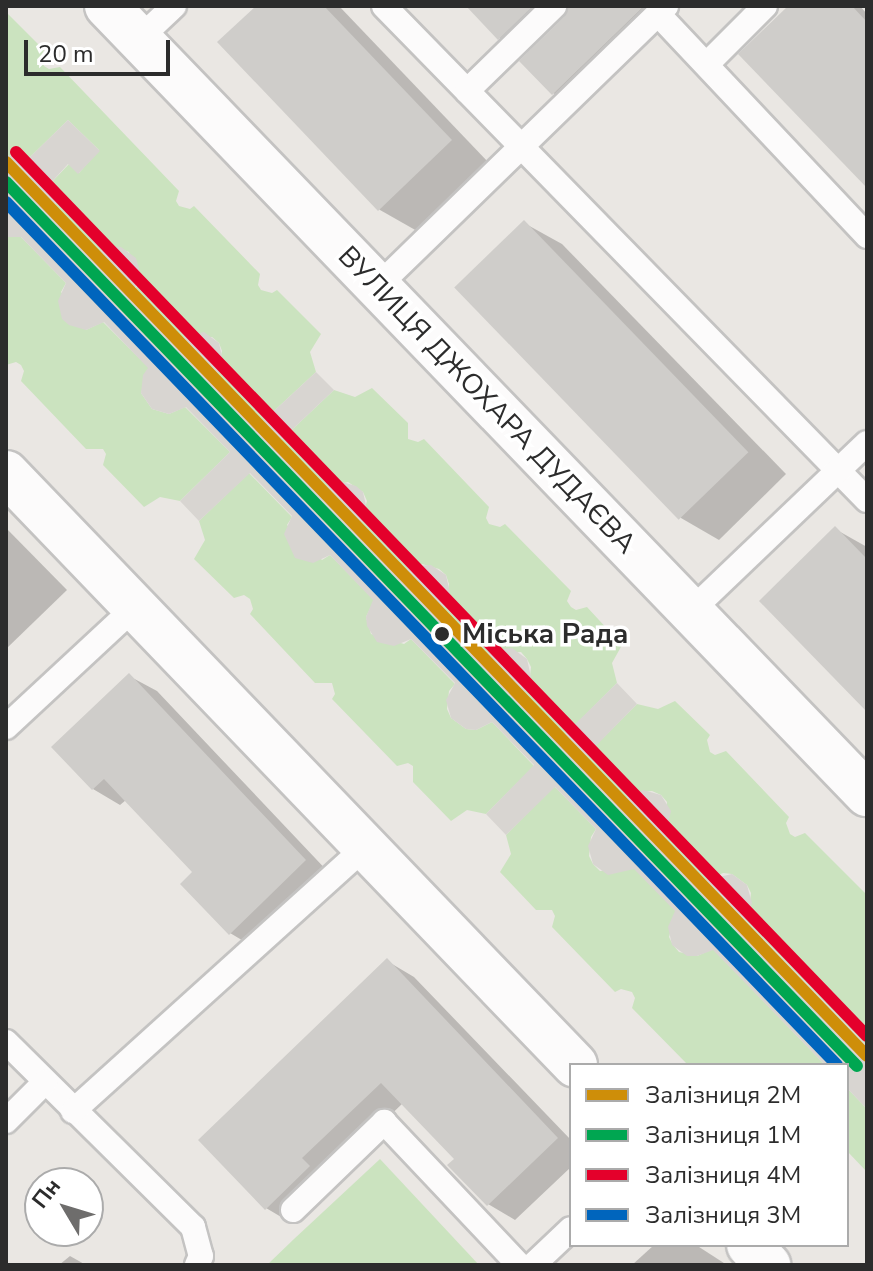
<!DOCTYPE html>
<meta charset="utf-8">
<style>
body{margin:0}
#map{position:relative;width:873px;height:1271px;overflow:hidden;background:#eae7e3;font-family:"Nunito Sans",sans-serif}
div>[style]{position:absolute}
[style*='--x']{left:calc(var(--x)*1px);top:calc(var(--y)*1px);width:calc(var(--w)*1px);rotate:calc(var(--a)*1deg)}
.green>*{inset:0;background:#cbe3bf}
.plaza>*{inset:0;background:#d8d5d1}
.shadow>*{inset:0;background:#0003}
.building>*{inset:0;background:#cfcdca;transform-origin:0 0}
.roads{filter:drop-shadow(2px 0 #c4c3c2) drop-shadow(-2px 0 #c4c3c2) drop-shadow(0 2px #c4c3c2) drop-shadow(0 -2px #c4c3c2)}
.service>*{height:24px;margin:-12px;padding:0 12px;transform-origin:12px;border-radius:12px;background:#fcfbfb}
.tertiary>*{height:44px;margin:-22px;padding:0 22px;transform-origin:22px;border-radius:22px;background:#fcfbfb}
.rail-1>*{height:12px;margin:-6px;padding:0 6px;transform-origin:6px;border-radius:6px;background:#ce8e09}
.rail-2>*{height:12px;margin:-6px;padding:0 6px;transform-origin:6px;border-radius:6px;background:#00a651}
.rail-3>*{height:12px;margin:-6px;padding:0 6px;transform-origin:6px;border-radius:6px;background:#e4002b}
.rail-4>*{height:12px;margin:-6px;padding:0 6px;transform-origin:6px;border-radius:6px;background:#0065bd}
.dots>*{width:22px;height:22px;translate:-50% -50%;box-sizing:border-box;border:4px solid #fff;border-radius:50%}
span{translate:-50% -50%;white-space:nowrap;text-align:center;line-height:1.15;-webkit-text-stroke:7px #fff;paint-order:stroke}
.street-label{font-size:28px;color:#2c2c2c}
.stop-label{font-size:28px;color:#2c2c2c;font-weight:700}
.left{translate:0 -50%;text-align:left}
.frame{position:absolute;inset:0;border:8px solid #2c2c2c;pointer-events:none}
.legend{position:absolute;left:569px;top:1063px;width:280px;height:184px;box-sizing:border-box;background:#fff;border:2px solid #ababab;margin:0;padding:10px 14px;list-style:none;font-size:24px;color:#2c2c2c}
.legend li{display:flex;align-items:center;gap:16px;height:40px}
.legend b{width:40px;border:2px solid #ababab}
.north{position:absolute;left:24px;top:1167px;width:80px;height:80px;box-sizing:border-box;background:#fff;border:2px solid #ababab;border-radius:50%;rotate:308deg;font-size:22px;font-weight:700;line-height:32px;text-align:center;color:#2c2c2c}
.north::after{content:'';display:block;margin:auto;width:28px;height:36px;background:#6e6d6c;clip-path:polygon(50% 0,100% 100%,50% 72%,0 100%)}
.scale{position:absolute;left:24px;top:40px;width:146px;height:36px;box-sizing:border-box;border:4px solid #2c2c2c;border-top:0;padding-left:10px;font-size:24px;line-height:28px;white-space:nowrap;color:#2c2c2c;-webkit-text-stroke:6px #fff;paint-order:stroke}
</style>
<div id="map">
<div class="green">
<i style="clip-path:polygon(6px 12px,44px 50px,41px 56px,44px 66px,49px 69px,60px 67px,179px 191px,176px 201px,179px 206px,190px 209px,194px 206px,260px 274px,258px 285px,261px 290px,272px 293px,277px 290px,321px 334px,310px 352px,316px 372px,261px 423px,216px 377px,222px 351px,219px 343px,212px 337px,179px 338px,133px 291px,138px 285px,129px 252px,112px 246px,96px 253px,54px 210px,56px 200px,48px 186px,69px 164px,79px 173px,99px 150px,68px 120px,25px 162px,15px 155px,6px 156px)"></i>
<i style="clip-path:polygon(6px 237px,21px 237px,66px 283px,61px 292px,86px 330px,103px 322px,149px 368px,141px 393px,152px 409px,169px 414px,185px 407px,230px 452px,180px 501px,160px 497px,144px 507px,103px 465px,106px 454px,103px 449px,86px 449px,21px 381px,24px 371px,21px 365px,16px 362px,6px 365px)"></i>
<i style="clip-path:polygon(372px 388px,408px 423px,408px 439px,418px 442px,424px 439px,489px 507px,486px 518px,489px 524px,500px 527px,505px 524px,571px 591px,567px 601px,571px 607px,576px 610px,587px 607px,622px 645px,612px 663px,617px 683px,564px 736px,523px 694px,529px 686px,531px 667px,527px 659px,521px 652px,486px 655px,442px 610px,447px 602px,449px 584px,446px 575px,439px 569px,422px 564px,404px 571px,359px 527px,367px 501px,363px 492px,348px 482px,323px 488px,279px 442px,334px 390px,355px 397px)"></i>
<i style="clip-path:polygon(249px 473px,292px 517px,287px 525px,322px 560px,330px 555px,374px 600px,366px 617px,371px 634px,404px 644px,411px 639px,455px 684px,449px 691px,447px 709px,451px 718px,466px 729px,476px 730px,492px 722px,534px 766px,486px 814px,467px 810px,451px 821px,413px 782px,413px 766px,408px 763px,397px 766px,332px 699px,335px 694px,332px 683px,315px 683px,250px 614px,253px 609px,250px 599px,244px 595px,234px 598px,194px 559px,205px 540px,199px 521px)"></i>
<i style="clip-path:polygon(675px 701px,710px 735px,707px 740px,710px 752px,715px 755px,726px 751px,789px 817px,786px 823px,790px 834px,795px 837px,805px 833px,867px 895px,867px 1046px,744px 919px,749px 912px,751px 893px,747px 885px,732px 874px,723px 873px,706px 881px,664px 837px,667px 802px,661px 795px,652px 791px,634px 793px,626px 798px,585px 756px,637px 704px,658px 709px)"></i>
<i style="clip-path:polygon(554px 786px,596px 829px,591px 837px,589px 856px,593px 864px,600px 871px,634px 868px,676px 911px,669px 937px,673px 945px,679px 952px,697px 956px,713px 949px,825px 1065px,688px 1065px,632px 1008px,635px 998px,632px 992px,621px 989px,615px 992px,552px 927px,555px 916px,552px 910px,536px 910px,500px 872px,511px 854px,506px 835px)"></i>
<i style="clip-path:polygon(847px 1088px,867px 1109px,867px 1172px,847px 1151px)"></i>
<i style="clip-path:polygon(380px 1159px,479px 1265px,267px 1265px,294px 1239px)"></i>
</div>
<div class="plaza">
<i style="clip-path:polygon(68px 120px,100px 151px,78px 174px,68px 164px,49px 185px,56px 200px,55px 210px,96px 253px,112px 246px,121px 247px,136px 258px,141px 276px,133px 292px,179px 338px,204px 332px,219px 343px,223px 361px,216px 377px,261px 423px,316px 372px,334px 390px,279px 442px,323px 488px,339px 481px,356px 486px,363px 492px,367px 510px,360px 528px,404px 571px,413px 566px,431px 565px,446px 575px,450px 593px,443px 610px,485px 655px,494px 650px,512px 648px,527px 659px,531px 677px,524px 694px,564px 735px,617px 683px,637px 704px,586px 756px,626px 798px,643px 790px,661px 795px,671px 811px,665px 837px,706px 880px,732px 874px,747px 885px,752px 903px,745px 920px,867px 1046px,867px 1109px,847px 1088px,847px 1065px,825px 1065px,713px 950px,697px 956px,687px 956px,672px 945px,668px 927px,675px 911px,634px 869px,608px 875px,593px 864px,588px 846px,596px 829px,555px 787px,506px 835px,486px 814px,534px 765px,492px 722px,476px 730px,466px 729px,451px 718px,446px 700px,455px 683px,411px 639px,394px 646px,377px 642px,367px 626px,366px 617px,373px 600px,330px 555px,313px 563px,295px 558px,284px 534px,292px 516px,250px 473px,199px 521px,180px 501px,230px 452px,186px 407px,169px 414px,152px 409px,141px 393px,143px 375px,148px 368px,104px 322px,86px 330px,69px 325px,62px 319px,58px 301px,66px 283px,21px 237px,6px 237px,6px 156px,15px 155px,25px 162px)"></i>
</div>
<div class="shadow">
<i style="clip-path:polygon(259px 6px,339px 6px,489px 163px,417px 231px,380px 210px,220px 42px)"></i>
<i style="clip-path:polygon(469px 6px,554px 6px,513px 46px,500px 38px)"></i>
<i style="clip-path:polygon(570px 6px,666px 6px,567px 101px,553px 93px)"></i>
<i style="clip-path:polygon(791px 6px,860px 6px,867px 14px,867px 185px)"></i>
<i style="clip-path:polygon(524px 223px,562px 244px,786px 474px,719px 540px,681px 518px)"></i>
<i style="clip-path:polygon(6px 528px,67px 590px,6px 649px)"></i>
<i style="clip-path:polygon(835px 529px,867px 547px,867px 709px)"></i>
<i style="clip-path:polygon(129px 676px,157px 691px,333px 877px,257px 949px,230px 933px,195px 872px,126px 800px,120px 805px,93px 789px)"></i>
<i style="clip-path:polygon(387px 961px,414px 977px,571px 1140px,571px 1167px,515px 1220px,488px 1204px,457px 1159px,403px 1103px,328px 1175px,336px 1183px,293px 1224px,266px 1208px)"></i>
<i style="clip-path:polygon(654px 1245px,696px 1245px,727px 1265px,632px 1265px)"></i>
<i style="clip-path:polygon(70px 1256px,86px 1265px,59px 1265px)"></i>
</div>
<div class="building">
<i style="clip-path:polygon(256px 6px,324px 6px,452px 140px,378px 211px,217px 42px)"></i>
<i style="clip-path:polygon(466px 6px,533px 6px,498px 40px)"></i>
<i style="clip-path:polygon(569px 6px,644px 6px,552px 95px,519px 61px,564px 17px)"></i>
<i style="clip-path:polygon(788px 6px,852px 6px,867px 22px,867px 188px,738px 54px)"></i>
<i style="left:524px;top:220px;width:323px;height:97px;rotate:46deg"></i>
<i style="clip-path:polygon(835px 526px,867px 559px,867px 712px,759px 601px)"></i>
<i style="clip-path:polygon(129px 673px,306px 860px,229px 935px,180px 884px,192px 872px,104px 779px,92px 790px,51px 747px)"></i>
<i style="clip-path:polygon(387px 958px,558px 1138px,487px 1206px,447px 1165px,454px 1159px,381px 1083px,302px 1158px,310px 1166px,265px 1210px,198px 1140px)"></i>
</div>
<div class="roads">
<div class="service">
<i style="--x:384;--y:6;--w:691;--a:45.65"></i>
<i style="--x:658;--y:14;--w:305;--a:46.7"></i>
<i style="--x:139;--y:39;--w:48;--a:-43.3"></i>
<i style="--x:707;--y:64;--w:82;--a:-45"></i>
<i style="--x:467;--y:91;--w:122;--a:-44.3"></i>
<i style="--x:378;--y:286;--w:402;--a:-44.2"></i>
<i style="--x:691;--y:611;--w:243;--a:-43.7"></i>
<i style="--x:6;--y:727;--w:176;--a:-42.9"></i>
<i style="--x:6;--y:1042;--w:263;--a:44.7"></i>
<i style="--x:193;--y:1227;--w:30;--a:75"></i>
<i style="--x:201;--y:1256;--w:10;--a:114"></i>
<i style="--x:73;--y:1111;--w:394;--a:-42.1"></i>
<i style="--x:6;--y:1121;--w:55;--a:-45"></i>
<i style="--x:293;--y:1210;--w:127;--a:-44"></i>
<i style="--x:384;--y:1122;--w:197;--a:46.6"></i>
<i style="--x:533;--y:1265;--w:52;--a:-43.5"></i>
</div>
<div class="tertiary">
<i style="--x:107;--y:6;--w:1095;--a:46.04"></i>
<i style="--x:6;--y:473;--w:821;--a:46.13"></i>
<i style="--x:749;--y:1245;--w:28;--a:46"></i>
</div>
</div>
<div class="rail-1">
<i style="--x:6;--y:162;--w:1241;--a:46.08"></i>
</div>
<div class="rail-2">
<i style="--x:6;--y:182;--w:1227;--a:46.09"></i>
</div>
<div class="rail-3">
<i style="--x:16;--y:152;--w:1227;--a:46.09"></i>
</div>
<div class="rail-4">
<i style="--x:6;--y:202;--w:1198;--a:46.08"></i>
</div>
<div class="dots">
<i style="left:442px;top:634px;background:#2c2c2c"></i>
</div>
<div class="street-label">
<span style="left:487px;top:400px;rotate:46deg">ВУЛИЦЯ ДЖОХАРА ДУДАЄВА</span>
</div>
<div class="stop-label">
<span class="left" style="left:462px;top:634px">Міська Рада</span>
</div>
<div class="frame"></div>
<ul class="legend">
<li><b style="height:10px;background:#ce8e09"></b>Залізниця 2М</li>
<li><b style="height:10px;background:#00a651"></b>Залізниця 1М</li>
<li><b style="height:10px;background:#e4002b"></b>Залізниця 4М</li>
<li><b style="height:10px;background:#0065bd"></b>Залізниця 3М</li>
</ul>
<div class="north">Пн</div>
<div class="scale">20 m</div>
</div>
